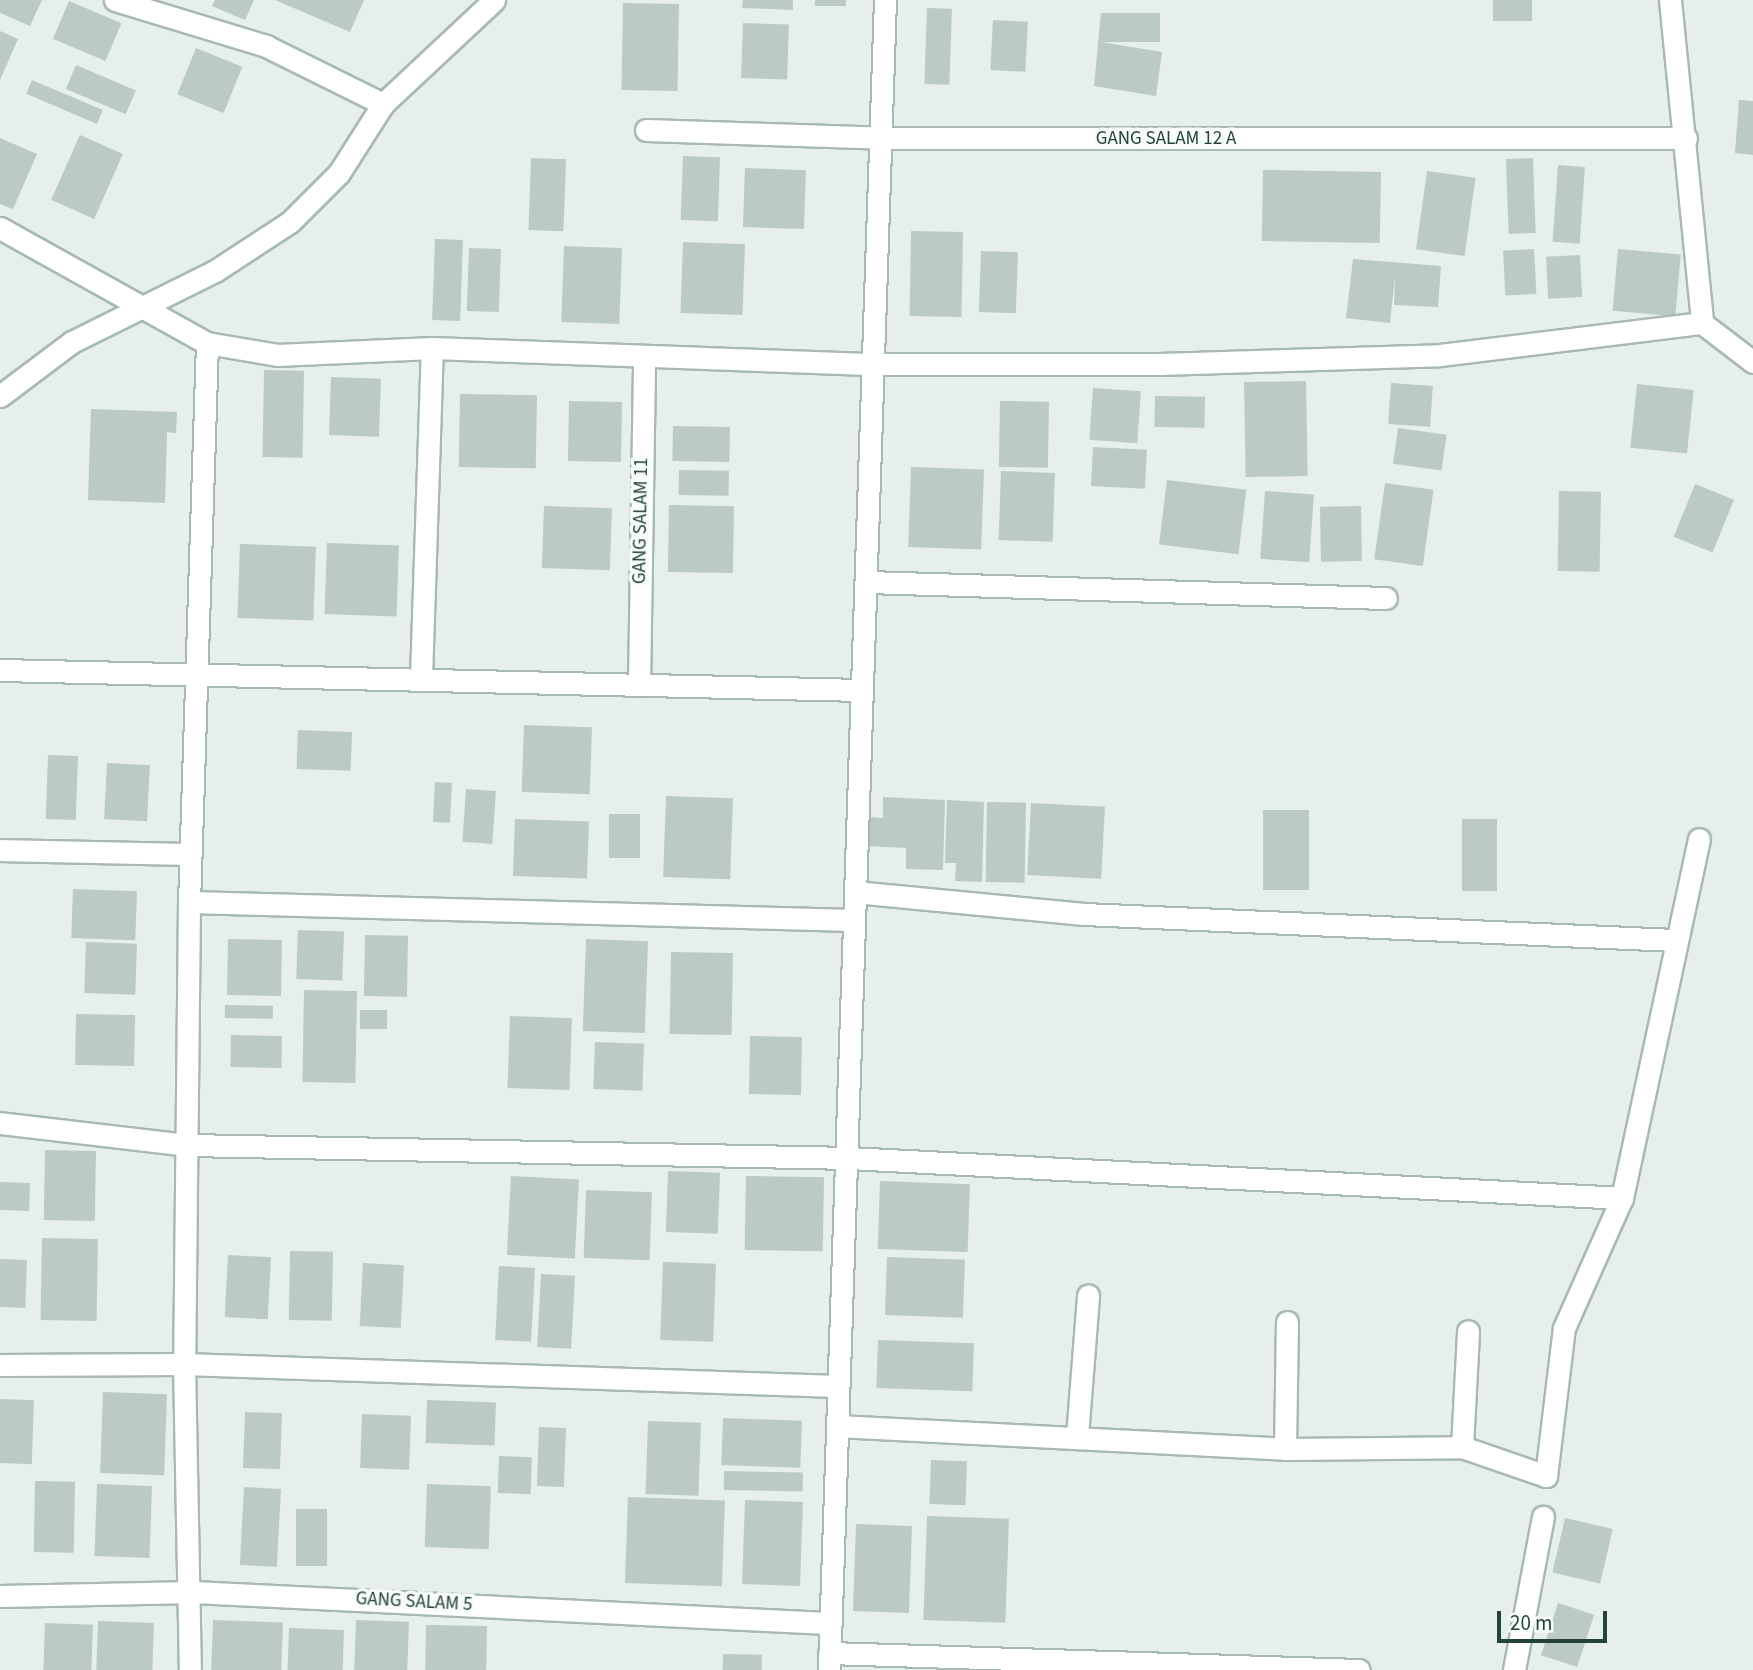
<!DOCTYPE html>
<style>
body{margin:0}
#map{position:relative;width:1753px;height:1670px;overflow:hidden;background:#e6efeb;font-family:"Source Sans 3",sans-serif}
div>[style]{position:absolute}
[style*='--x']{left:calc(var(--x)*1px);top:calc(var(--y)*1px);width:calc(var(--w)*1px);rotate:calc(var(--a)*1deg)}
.building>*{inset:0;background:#bbcac4;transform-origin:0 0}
.roads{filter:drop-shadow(2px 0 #a8b8b2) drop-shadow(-2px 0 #a8b8b2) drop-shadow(0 2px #a8b8b2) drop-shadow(0 -2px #a8b8b2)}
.street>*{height:21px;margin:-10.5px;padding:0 10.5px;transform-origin:10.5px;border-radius:10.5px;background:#fff}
span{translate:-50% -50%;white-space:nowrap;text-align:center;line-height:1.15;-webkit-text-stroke:7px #f7fbf9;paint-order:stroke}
.street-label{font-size:19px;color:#24423a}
.scale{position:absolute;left:1497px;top:1611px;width:110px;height:32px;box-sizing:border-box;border:4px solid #24423a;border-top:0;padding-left:9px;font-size:21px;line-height:24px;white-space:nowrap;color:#24423a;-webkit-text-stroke:5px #f7fbf9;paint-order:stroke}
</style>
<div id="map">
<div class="building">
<i style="clip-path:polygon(0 0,42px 0,30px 26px,0 13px)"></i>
<i style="clip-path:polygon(215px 0,254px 0,245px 20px,212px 6px)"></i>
<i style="clip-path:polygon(275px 0,364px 0,350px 32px)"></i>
<i style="clip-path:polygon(743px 0,793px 0,793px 10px,742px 8px)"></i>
<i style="left:815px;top:0;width:31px;height:6px"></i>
<i style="left:1493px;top:0;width:39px;height:21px"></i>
<i style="left:69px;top:1px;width:57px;height:41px;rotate:23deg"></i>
<i style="left:623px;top:3px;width:56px;height:87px;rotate:1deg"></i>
<i style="left:927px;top:8px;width:25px;height:76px;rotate:2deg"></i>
<i style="clip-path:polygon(1101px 13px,1160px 13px,1160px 42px,1101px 42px,1162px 52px,1156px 96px,1094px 86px)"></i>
<i style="left:993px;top:20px;width:35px;height:50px;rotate:3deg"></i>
<i style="left:743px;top:23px;width:46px;height:55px;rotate:2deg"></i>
<i style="clip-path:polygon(0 31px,18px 39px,0 80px)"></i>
<i style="left:196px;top:48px;width:50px;height:50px;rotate:22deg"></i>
<i style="left:76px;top:65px;width:65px;height:26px;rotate:23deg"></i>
<i style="left:32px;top:80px;width:77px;height:15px;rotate:23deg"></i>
<i style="clip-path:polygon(1739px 100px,1753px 101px,1753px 155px,1735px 153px)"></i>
<i style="left:80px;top:135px;width:47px;height:71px;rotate:24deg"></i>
<i style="clip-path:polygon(0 138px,37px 154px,13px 209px,0 204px)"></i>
<i style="left:683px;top:156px;width:37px;height:64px;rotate:2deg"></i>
<i style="left:531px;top:158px;width:35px;height:72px;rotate:2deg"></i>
<i style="left:1533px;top:158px;width:75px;height:27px;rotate:88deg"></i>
<i style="left:1558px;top:165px;width:27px;height:77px;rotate:4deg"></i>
<i style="left:745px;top:168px;width:61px;height:59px;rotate:2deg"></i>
<i style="left:1263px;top:170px;width:118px;height:71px;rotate:1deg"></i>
<i style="left:1427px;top:171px;width:49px;height:79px;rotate:8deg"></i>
<i style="left:911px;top:231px;width:52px;height:85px;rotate:1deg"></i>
<i style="left:435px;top:239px;width:28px;height:81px;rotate:2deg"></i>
<i style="left:683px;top:242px;width:62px;height:71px;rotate:2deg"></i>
<i style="left:564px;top:246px;width:58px;height:76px;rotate:2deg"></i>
<i style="left:469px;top:248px;width:32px;height:63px;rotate:2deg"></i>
<i style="left:1534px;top:249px;width:45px;height:31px;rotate:87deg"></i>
<i style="left:1618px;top:249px;width:63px;height:62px;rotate:5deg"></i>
<i style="left:981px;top:251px;width:37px;height:61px;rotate:2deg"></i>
<i style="left:1580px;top:255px;width:42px;height:34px;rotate:87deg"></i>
<i style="clip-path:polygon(1353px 259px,1441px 266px,1438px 307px,1394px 305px,1395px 276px,1390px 323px,1346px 318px)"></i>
<i style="left:264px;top:370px;width:40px;height:87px;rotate:1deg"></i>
<i style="left:331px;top:377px;width:50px;height:58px;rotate:2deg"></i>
<i style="left:1306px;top:381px;width:95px;height:62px;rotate:89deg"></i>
<i style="left:1391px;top:383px;width:42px;height:41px;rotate:4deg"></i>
<i style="left:1637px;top:384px;width:57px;height:64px;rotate:6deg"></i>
<i style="left:1093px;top:388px;width:48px;height:52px;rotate:4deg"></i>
<i style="left:460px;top:394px;width:77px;height:73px;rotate:1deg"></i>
<i style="left:1155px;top:396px;width:50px;height:31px;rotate:1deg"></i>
<i style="left:569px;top:401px;width:53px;height:60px;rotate:1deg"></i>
<i style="left:1000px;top:401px;width:49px;height:66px;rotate:1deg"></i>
<i style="clip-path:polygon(91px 409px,177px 412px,176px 433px,167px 432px,165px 503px,88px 500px)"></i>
<i style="left:673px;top:426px;width:57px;height:35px;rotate:1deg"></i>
<i style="left:1398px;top:428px;width:49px;height:36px;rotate:8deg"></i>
<i style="left:1093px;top:447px;width:54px;height:39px;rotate:3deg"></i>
<i style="left:911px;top:467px;width:73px;height:80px;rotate:2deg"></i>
<i style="left:679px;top:470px;width:50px;height:25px;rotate:1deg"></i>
<i style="left:1001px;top:471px;width:54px;height:69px;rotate:2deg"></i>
<i style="left:1167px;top:480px;width:80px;height:65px;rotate:7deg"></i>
<i style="left:1385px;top:483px;width:49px;height:77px;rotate:8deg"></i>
<i style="left:1695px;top:484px;width:42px;height:57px;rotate:22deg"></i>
<i style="left:1265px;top:491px;width:49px;height:68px;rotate:4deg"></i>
<i style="left:1559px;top:491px;width:42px;height:80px;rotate:1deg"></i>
<i style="left:669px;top:505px;width:65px;height:67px;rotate:1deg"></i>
<i style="left:544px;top:506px;width:68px;height:62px;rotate:2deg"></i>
<i style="left:1361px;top:506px;width:55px;height:41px;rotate:89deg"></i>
<i style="left:327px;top:543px;width:72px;height:71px;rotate:2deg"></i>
<i style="left:240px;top:544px;width:76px;height:74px;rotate:2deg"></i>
<i style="left:524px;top:725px;width:68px;height:67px;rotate:2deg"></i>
<i style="left:298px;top:730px;width:54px;height:39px;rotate:2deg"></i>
<i style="left:48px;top:755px;width:30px;height:64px;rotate:2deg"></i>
<i style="left:107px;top:763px;width:43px;height:56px;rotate:3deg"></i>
<i style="left:435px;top:782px;width:17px;height:40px;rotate:3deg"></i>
<i style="left:466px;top:789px;width:30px;height:53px;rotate:4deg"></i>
<i style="left:666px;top:796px;width:67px;height:81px;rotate:2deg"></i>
<i style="clip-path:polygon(883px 797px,945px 800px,943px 870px,906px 869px,906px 848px,868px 846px,870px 817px,883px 818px)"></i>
<i style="clip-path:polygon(947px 800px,984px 802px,982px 882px,955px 881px,956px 863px,945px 863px)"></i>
<i style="left:987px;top:802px;width:39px;height:80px;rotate:1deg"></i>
<i style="left:1031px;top:803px;width:74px;height:72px;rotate:3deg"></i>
<i style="left:1263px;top:810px;width:46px;height:80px"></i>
<i style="left:609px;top:814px;width:31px;height:44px"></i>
<i style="left:515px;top:819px;width:74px;height:57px;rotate:2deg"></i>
<i style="left:1462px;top:819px;width:35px;height:72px"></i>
<i style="left:73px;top:889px;width:64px;height:49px;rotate:2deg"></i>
<i style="left:298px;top:930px;width:46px;height:49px;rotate:2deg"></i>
<i style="left:365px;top:935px;width:43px;height:61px;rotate:1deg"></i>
<i style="left:228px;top:939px;width:54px;height:56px;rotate:1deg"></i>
<i style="left:586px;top:939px;width:62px;height:92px;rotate:2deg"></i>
<i style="left:86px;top:942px;width:51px;height:51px;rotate:2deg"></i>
<i style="left:671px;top:952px;width:62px;height:82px;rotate:1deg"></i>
<i style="left:304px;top:990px;width:53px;height:92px;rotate:1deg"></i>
<i style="left:225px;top:1005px;width:48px;height:13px;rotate:1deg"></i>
<i style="left:360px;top:1010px;width:27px;height:19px"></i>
<i style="left:76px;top:1014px;width:59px;height:51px;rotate:1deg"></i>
<i style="left:510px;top:1016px;width:62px;height:72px;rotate:2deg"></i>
<i style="left:231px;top:1035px;width:51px;height:32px;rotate:1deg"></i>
<i style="left:750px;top:1036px;width:52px;height:58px;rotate:1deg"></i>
<i style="left:595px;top:1042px;width:49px;height:47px;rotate:2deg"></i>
<i style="left:45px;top:1150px;width:51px;height:70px;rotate:1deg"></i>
<i style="left:668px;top:1171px;width:52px;height:61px;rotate:2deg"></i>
<i style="left:511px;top:1176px;width:68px;height:79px;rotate:3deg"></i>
<i style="left:746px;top:1176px;width:78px;height:74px;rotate:1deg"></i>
<i style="left:880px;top:1181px;width:90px;height:68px;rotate:2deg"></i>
<i style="left:0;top:1182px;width:30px;height:28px;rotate:2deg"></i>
<i style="left:586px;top:1190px;width:66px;height:68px;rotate:2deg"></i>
<i style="left:42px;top:1238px;width:56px;height:82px;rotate:1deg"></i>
<i style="left:290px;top:1251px;width:43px;height:69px;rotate:1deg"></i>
<i style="left:228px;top:1255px;width:43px;height:62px;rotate:3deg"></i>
<i style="left:887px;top:1257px;width:78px;height:58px;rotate:2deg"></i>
<i style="left:0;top:1259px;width:27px;height:48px;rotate:2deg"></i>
<i style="left:663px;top:1262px;width:53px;height:78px;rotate:2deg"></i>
<i style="left:363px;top:1263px;width:41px;height:63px;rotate:3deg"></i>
<i style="left:499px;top:1266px;width:36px;height:74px;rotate:3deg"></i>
<i style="left:541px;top:1274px;width:34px;height:73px;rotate:3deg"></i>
<i style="left:878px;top:1340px;width:96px;height:48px;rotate:2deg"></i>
<i style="left:103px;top:1392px;width:64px;height:81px;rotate:2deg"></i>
<i style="left:0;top:1399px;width:34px;height:64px;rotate:2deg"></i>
<i style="left:427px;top:1400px;width:69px;height:43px;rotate:2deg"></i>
<i style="left:245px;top:1412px;width:37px;height:56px;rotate:2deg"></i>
<i style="left:362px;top:1414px;width:49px;height:54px;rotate:2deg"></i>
<i style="left:723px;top:1418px;width:79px;height:47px;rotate:2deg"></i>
<i style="left:648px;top:1421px;width:53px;height:73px;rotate:2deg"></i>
<i style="left:539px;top:1427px;width:27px;height:59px;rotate:2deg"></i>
<i style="left:499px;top:1456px;width:33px;height:37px;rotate:2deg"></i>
<i style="left:931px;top:1460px;width:36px;height:44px;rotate:2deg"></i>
<i style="left:724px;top:1471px;width:79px;height:19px;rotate:1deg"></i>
<i style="left:35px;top:1481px;width:40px;height:71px;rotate:1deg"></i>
<i style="left:97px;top:1484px;width:55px;height:72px;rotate:2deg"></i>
<i style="left:427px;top:1484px;width:64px;height:63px;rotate:2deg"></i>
<i style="left:244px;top:1487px;width:37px;height:78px;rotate:3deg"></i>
<i style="left:628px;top:1497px;width:97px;height:86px;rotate:2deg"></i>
<i style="left:745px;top:1500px;width:58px;height:84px;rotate:2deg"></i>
<i style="left:296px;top:1509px;width:31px;height:57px"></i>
<i style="left:927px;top:1516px;width:82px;height:104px;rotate:2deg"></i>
<i style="left:1565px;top:1518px;width:49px;height:56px;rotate:13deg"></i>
<i style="left:856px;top:1524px;width:56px;height:87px;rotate:2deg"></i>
<i style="left:1558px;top:1603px;width:38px;height:55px;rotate:18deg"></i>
<i style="left:213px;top:1620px;width:70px;height:50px;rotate:2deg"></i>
<i style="left:356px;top:1620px;width:53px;height:50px;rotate:2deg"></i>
<i style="left:98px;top:1621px;width:56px;height:49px;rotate:2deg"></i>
<i style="left:45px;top:1623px;width:48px;height:47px;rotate:2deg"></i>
<i style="left:426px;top:1625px;width:61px;height:45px;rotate:1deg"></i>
<i style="left:289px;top:1628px;width:55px;height:42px;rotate:2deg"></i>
<i style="left:723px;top:1654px;width:39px;height:16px;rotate:1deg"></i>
</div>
<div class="roads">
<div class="street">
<i style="--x:115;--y:0;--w:158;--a:16.9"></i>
<i style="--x:266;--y:46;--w:131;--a:26.4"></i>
<i style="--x:1670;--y:0;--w:325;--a:84.3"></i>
<i style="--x:646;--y:130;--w:237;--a:1.9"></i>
<i style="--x:883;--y:138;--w:803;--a:0"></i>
<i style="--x:0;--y:228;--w:237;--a:29.1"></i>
<i style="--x:207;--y:343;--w:559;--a:91.84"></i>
<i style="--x:189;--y:902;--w:462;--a:90.6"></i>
<i style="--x:184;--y:1364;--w:306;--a:88.9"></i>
<i style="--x:207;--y:343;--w:71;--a:9.7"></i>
<i style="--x:277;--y:355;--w:155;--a:-2.6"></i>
<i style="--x:432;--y:348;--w:443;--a:2.1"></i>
<i style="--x:875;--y:364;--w:284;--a:0"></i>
<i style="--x:1159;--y:364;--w:281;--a:-1.8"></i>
<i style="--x:1440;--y:355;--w:264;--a:-7"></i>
<i style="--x:1702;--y:323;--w:64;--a:37.4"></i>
<i style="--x:0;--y:396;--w:90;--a:-36.9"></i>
<i style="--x:72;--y:342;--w:160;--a:-26.4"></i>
<i style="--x:215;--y:271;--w:90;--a:-33.2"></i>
<i style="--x:290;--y:222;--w:69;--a:-45"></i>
<i style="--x:339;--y:173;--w:82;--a:-57.5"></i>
<i style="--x:383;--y:104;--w:152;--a:-43.1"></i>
<i style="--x:867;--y:582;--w:519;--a:1.77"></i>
<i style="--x:0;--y:670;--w:859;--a:1.33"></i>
<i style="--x:421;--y:677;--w:329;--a:-88.1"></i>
<i style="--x:639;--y:685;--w:328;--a:-89.1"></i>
<i style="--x:0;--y:850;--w:190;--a:1.2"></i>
<i style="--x:855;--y:892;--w:230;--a:5.5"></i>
<i style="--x:1084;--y:914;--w:592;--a:2.52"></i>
<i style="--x:189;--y:902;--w:664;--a:1.55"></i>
<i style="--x:0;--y:1123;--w:188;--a:6.7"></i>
<i style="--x:187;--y:1145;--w:662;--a:1.12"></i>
<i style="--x:849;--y:1158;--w:774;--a:2.96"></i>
<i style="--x:0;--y:1365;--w:184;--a:-0.3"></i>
<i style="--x:184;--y:1364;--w:653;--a:1.93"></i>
<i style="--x:837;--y:1426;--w:449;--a:2.9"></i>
<i style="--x:1285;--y:1449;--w:177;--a:-0.6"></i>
<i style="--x:1462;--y:1447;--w:89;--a:19"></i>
<i style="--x:1546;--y:1476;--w:149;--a:-83.1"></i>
<i style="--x:1564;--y:1328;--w:142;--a:-66"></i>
<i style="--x:1622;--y:1198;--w:367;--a:-77.9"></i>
<i style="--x:1077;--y:1436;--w:141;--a:-85.5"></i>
<i style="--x:1462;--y:1447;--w:116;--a:-87"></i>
<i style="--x:1285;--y:1449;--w:127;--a:-89.1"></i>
<i style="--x:0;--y:1596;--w:193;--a:-1.2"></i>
<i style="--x:193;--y:1592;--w:635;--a:2.8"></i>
<i style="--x:829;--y:1653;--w:530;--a:1.84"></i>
<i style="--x:829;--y:1670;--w:1671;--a:-88.08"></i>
<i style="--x:1514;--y:1670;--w:156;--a:-79.3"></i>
</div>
</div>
<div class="street-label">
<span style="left:1166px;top:139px">GANG SALAM 12 A</span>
<span style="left:641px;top:521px;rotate:-89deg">GANG SALAM 11</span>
<span style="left:414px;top:1602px;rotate:3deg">GANG SALAM 5</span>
</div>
<div class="scale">20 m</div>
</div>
